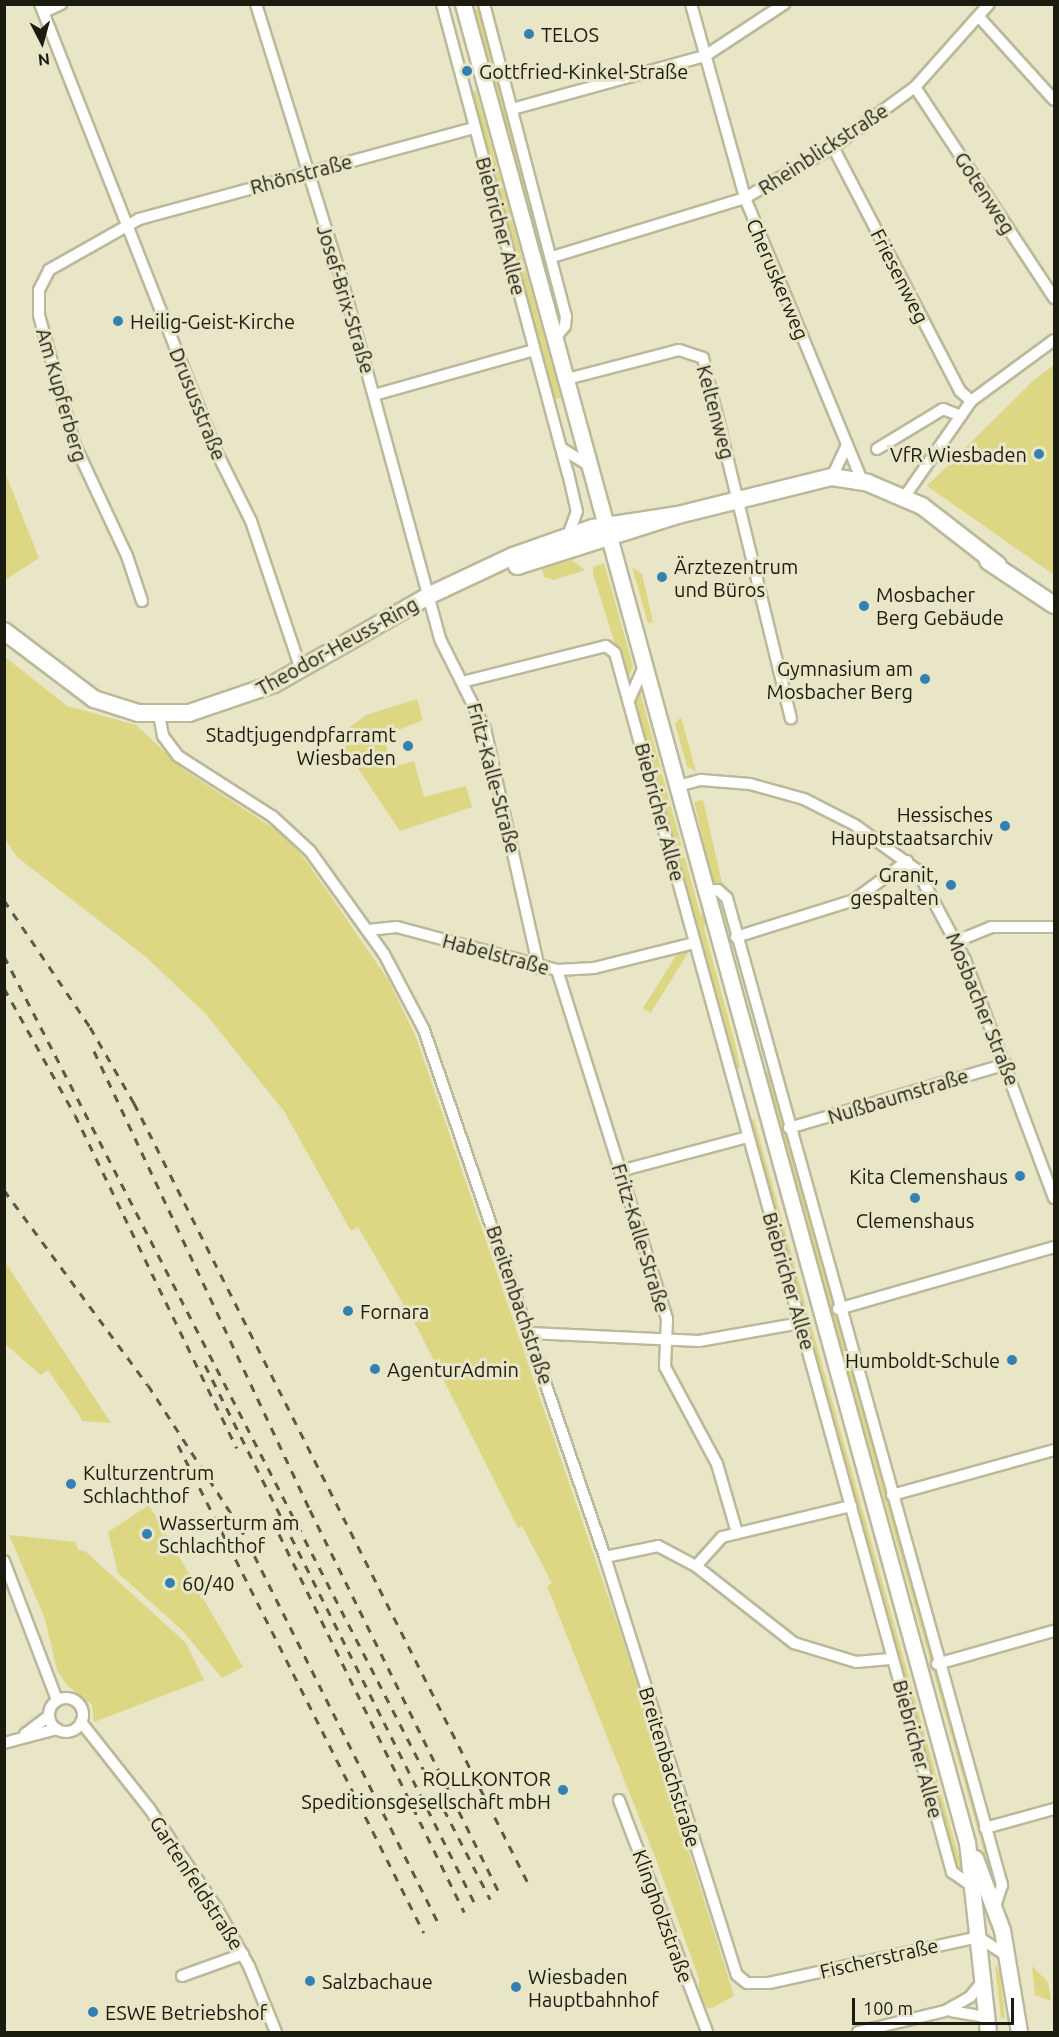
<!DOCTYPE html>
<meta charset="utf-8">
<style>
body{margin:0}
#map{position:relative;width:1059px;height:2037px;overflow:hidden;background:#e8e6c7;font-family:Ubuntu,sans-serif}
div>[style]{position:absolute}
[style*='--x']{left:calc(var(--x)*1px);top:calc(var(--y)*1px);width:calc(var(--w)*1px);rotate:calc(var(--a)*1deg)}
.green>*{inset:0;background:#ddd683;transform-origin:0 0}
.roads{filter:drop-shadow(2px 0 #bbb99b) drop-shadow(-2px 0 #bbb99b) drop-shadow(0 2px #bbb99b) drop-shadow(0 -2px #bbb99b)}
.minor>*{height:10px;margin:-5px;padding:0 5px;transform-origin:5px;border-radius:5px;background:#fff}
.minor>.ring{margin:-5px;padding:0;box-sizing:content-box;background:none;border:10px solid #fff;border-radius:50%}
.secondary>*{height:15px;margin:-7.5px;padding:0 7.5px;transform-origin:7.5px;border-radius:7.5px;background:#fff}
.primary>*{height:16px;margin:-8px;padding:0 8px;transform-origin:8px;border-radius:8px;background:#fff}
.rail>*{height:3px;margin-top:-1.5px;transform-origin:0;background:repeating-linear-gradient(90deg,#5b5a49 0 8px,transparent 0 16px)}
.dots>*{width:16px;height:16px;translate:-50% -50%;box-sizing:border-box;border:3px solid #e8e6c7;border-radius:50%}
span{translate:-50% -50%;white-space:nowrap;text-align:center;line-height:1.15;-webkit-text-stroke:6px #e8e6c7;paint-order:stroke}
.poi-label{font-size:20px;color:#1c1b10}
.left{translate:0 -50%;text-align:left}
.right{translate:-100% -50%;text-align:right}
.street-label{font-size:20px;color:#1c1b10}
.frame{position:absolute;inset:0;border:6px solid #1c1b10;pointer-events:none}
.north{position:absolute;left:12px;top:12px;width:60px;height:60px;-webkit-text-stroke:4px #e8e6c7;paint-order:stroke;rotate:174deg;font-size:16px;font-weight:700;line-height:24px;text-align:center;color:#1c1b10}
.north::after{content:'';display:block;margin:auto;width:21px;height:27px;background:#1c1b10;clip-path:polygon(50% 0,100% 100%,50% 72%,0 100%)}
.scale{position:absolute;left:852px;top:1998px;width:162px;height:27px;box-sizing:border-box;border:3px solid #1c1b10;border-top:0;padding-left:8px;font-size:18px;line-height:21px;white-space:nowrap;color:#1c1b10;-webkit-text-stroke:4px #e8e6c7;paint-order:stroke}
</style>
<div id="map">
<div class="green">
<i style="clip-path:polygon(480px 8px,560px 311px,562px 323px,473px 10px)"></i>
<i style="clip-path:polygon(476px 91px,484px 119px,561px 398px,554px 399px,470px 93px)"></i>
<i style="clip-path:polygon(1054px 365px,1054px 575px,927px 486px,1035px 379px)"></i>
<i style="clip-path:polygon(4px 470px,39px 558px,5px 580px,4px 580px)"></i>
<i style="clip-path:polygon(572px 560px,585px 570px,554px 580px,544px 577px,542px 569px)"></i>
<i style="clip-path:polygon(604px 563px,633px 666px,627px 682px,593px 574px,593px 567px)"></i>
<i style="clip-path:polygon(632px 567px,642px 574px,653px 622px,648px 623px)"></i>
<i style="clip-path:polygon(4px 656px,67px 706px,136px 725px,184px 770px,284px 835px,305px 859px,389px 981px,416px 1037px,625px 1646px,734px 1996px,712px 2008px,707px 2008px,699px 1993px,699px 1979px,657px 1862px,547px 1586px,552px 1583px,522px 1526px,518px 1528px,418px 1329px,358px 1227px,351px 1231px,284px 1111px,204px 1012px,146px 957px,17px 857px,5px 839px)"></i>
<i style="clip-path:polygon(639px 688px,735px 1043px,740px 1068px,733px 1070px,636px 704px)"></i>
<i style="clip-path:polygon(417px 699px,423px 720px,383px 736px,392px 767px,414px 761px,424px 797px,466px 786px,472px 807px,400px 831px,337px 737px,366px 715px)"></i>
<i style="clip-path:polygon(681px 717px,696px 772px,687px 766px,675px 724px)"></i>
<i style="left:703px;top:800px;width:87px;height:9px;rotate:77deg"></i>
<i style="left:715px;top:893px;width:9px;height:136px;rotate:32deg"></i>
<i style="clip-path:polygon(770px 1071px,999px 1888px,995px 1891px,764px 1073px)"></i>
<i style="clip-path:polygon(754px 1119px,959px 1858px,963px 1877px,956px 1874px,747px 1121px)"></i>
<i style="clip-path:polygon(5px 1262px,111px 1423px,83px 1421px,48px 1370px,41px 1375px,5px 1344px)"></i>
<i style="clip-path:polygon(149px 1505px,243px 1667px,222px 1678px,182px 1630px,118px 1573px,108px 1532px)"></i>
<i style="clip-path:polygon(9px 1535px,76px 1542px,78px 1550px,85px 1551px,186px 1643px,204px 1680px,94px 1722px,92px 1705px,67px 1685px,57px 1670px,45px 1619px)"></i>
<i style="clip-path:polygon(995px 1964px,1000px 1972px,1005px 2018px,1001px 2018px)"></i>
<i style="clip-path:polygon(1032px 1966px,1048px 1982px,1051px 2001px,1035px 1995px)"></i>
</div>
<div class="roads">
<div class="minor">
<i style="--x:40;--y:4;--w:485;--a:68.5"></i>
<i style="--x:218;--y:455;--w:74;--a:63.4"></i>
<i style="--x:251;--y:521;--w:157;--a:71.4"></i>
<i style="--x:256;--y:4;--w:282;--a:72.7"></i>
<i style="--x:340;--y:273;--w:379;--a:74.7"></i>
<i style="--x:440;--y:639;--w:101;--a:63.4"></i>
<i style="--x:485;--y:729;--w:245;--a:77.3"></i>
<i style="--x:442;--y:4;--w:486;--a:75"></i>
<i style="--x:568;--y:473;--w:39;--a:77"></i>
<i style="--x:577;--y:511;--w:27;--a:110"></i>
<i style="--x:484;--y:4;--w:323;--a:75.3"></i>
<i style="--x:566;--y:316;--w:10;--a:96"></i>
<i style="--x:565;--y:326;--w:17;--a:130"></i>
<i style="--x:691;--y:4;--w:201;--a:74.4"></i>
<i style="--x:745;--y:198;--w:306;--a:67.5"></i>
<i style="--x:44;--y:12;--w:19;--a:-25"></i>
<i style="--x:980;--y:18;--w:110;--a:47.9"></i>
<i style="--x:915;--y:87;--w:253;--a:56.6"></i>
<i style="--x:512;--y:109;--w:200;--a:-15.4"></i>
<i style="--x:705;--y:56;--w:95;--a:-33.4"></i>
<i style="--x:833;--y:147;--w:275;--a:62.5"></i>
<i style="--x:960;--y:391;--w:15;--a:42"></i>
<i style="--x:552;--y:257;--w:202;--a:-17"></i>
<i style="--x:745;--y:198;--w:102;--a:-30.1"></i>
<i style="--x:833;--y:147;--w:102;--a:-36.2"></i>
<i style="--x:915;--y:87;--w:111;--a:-48.3"></i>
<i style="--x:567;--y:379;--w:116;--a:-14.5"></i>
<i style="--x:679;--y:350;--w:25;--a:18"></i>
<i style="--x:703;--y:358;--w:371;--a:76.3"></i>
<i style="--x:374;--y:395;--w:166;--a:-15.7"></i>
<i style="--x:561;--y:448;--w:36;--a:32"></i>
<i style="--x:877;--y:449;--w:77;--a:-31.2"></i>
<i style="--x:943;--y:409;--w:17;--a:21"></i>
<i style="--x:832;--y:477;--w:35;--a:-65"></i>
<i style="--x:903;--y:499;--w:119;--a:-55.2"></i>
<i style="--x:971;--y:401;--w:103;--a:-36.3"></i>
<i style="--x:142;--y:601;--w:47;--a:-108.4"></i>
<i style="--x:127;--y:556;--w:123;--a:-115.1"></i>
<i style="--x:75;--y:445;--w:135;--a:-105.5"></i>
<i style="--x:39;--y:315;--w:25;--a:-90"></i>
<i style="--x:39;--y:290;--w:22;--a:-63"></i>
<i style="--x:49;--y:270;--w:103;--a:-29.5"></i>
<i style="--x:139;--y:219;--w:348;--a:-15.2"></i>
<i style="--x:462;--y:682;--w:148;--a:-14"></i>
<i style="--x:606;--y:646;--w:11;--a:38"></i>
<i style="--x:615;--y:653;--w:1265;--a:74.55"></i>
<i style="--x:952;--y:1872;--w:24;--a:35"></i>
<i style="--x:630;--y:698;--w:34;--a:-66"></i>
<i style="--x:159;--y:715;--w:21;--a:79"></i>
<i style="--x:163;--y:736;--w:25;--a:53"></i>
<i style="--x:178;--y:756;--w:112;--a:32.6"></i>
<i style="--x:272;--y:816;--w:52;--a:42.6"></i>
<i style="--x:310;--y:851;--w:127;--a:54.3"></i>
<i style="--x:384;--y:954;--w:86;--a:62.2"></i>
<i style="--x:424;--y:1030;--w:557;--a:71.04"></i>
<i style="--x:605;--y:1557;--w:438;--a:72.5"></i>
<i style="--x:737;--y:1975;--w:13;--a:39"></i>
<i style="--x:747;--y:1983;--w:22;--a:0"></i>
<i style="--x:769;--y:1983;--w:214;--a:-12.4"></i>
<i style="--x:978;--y:1937;--w:35;--a:33"></i>
<i style="--x:678;--y:786;--w:24;--a:-15"></i>
<i style="--x:701;--y:780;--w:49;--a:4.7"></i>
<i style="--x:750;--y:784;--w:56;--a:15.5"></i>
<i style="--x:804;--y:799;--w:57;--a:27"></i>
<i style="--x:855;--y:825;--w:77;--a:36"></i>
<i style="--x:917;--y:870;--w:102;--a:61.9"></i>
<i style="--x:965;--y:960;--w:254;--a:69.5"></i>
<i style="--x:704;--y:891;--w:14;--a:-4"></i>
<i style="--x:718;--y:890;--w:12;--a:42"></i>
<i style="--x:727;--y:898;--w:1025;--a:74.43"></i>
<i style="--x:1002;--y:1885;--w:25;--a:108"></i>
<i style="--x:368;--y:930;--w:29;--a:-6"></i>
<i style="--x:397;--y:927;--w:166;--a:15"></i>
<i style="--x:557;--y:970;--w:37;--a:-3"></i>
<i style="--x:594;--y:968;--w:103;--a:-14"></i>
<i style="--x:736;--y:937;--w:124;--a:-17.4"></i>
<i style="--x:854;--y:900;--w:66;--a:-36.3"></i>
<i style="--x:957;--y:941;--w:37;--a:-22"></i>
<i style="--x:991;--y:927;--w:63;--a:0"></i>
<i style="--x:557;--y:970;--w:366;--a:72.5"></i>
<i style="--x:667;--y:1319;--w:48;--a:92.4"></i>
<i style="--x:665;--y:1367;--w:110;--a:61.8"></i>
<i style="--x:717;--y:1464;--w:72;--a:73.8"></i>
<i style="--x:789;--y:1128;--w:226;--a:-16.4"></i>
<i style="--x:620;--y:1171;--w:132;--a:-14.9"></i>
<i style="--x:838;--y:1309;--w:225;--a:-16"></i>
<i style="--x:530;--y:1333;--w:169;--a:2.7"></i>
<i style="--x:699;--y:1341;--w:104;--a:-10"></i>
<i style="--x:892;--y:1495;--w:168;--a:-15.5"></i>
<i style="--x:605;--y:1557;--w:54;--a:-11.7"></i>
<i style="--x:658;--y:1546;--w:43;--a:27.8"></i>
<i style="--x:696;--y:1566;--w:39;--a:-48"></i>
<i style="--x:722;--y:1537;--w:133;--a:-13.5"></i>
<i style="--x:4;--y:1561;--w:149;--a:69.1"></i>
<i style="--x:696;--y:1566;--w:125;--a:38.2"></i>
<i style="--x:794;--y:1643;--w:65;--a:17"></i>
<i style="--x:856;--y:1662;--w:37;--a:-5"></i>
<i style="--x:937;--y:1664;--w:122;--a:-15.8"></i>
<i class="ring" style="left:49px;top:1698px;width:24px;height:24px"></i>
<i style="--x:81;--y:1722;--w:110;--a:51.7"></i>
<i style="--x:149;--y:1808;--w:122;--a:56"></i>
<i style="--x:217;--y:1909;--w:65;--a:60.7"></i>
<i style="--x:249;--y:1966;--w:71;--a:67.8"></i>
<i style="--x:25;--y:1734;--w:30;--a:-37"></i>
<i style="--x:4;--y:1743;--w:55;--a:-14.8"></i>
<i style="--x:619;--y:1800;--w:248;--a:69.2"></i>
<i style="--x:985;--y:1828;--w:72;--a:-15.4"></i>
<i style="--x:182;--y:1976;--w:65;--a:-19.8"></i>
<i style="--x:951;--y:2011;--w:36;--a:10"></i>
<i style="--x:858;--y:2032;--w:89;--a:-13.6"></i>
<i style="--x:945;--y:2011;--w:29;--a:-29"></i>
<i style="--x:970;--y:1997;--w:21;--a:-51"></i>
</div>
<div class="secondary">
<i style="--x:463;--y:4;--w:1906;--a:74.67"></i>
<i style="--x:967;--y:1842;--w:191;--a:83.7"></i>
<i style="--x:975;--y:1858;--w:77;--a:69.4"></i>
<i style="--x:1002;--y:1930;--w:103;--a:80.5"></i>
</div>
<div class="primary">
<i style="--x:988;--y:561;--w:79;--a:33.7"></i>
<i style="--x:517;--y:566;--w:169;--a:-17.6"></i>
<i style="--x:678;--y:515;--w:159;--a:-13.9"></i>
<i style="--x:832;--y:477;--w:36;--a:9"></i>
<i style="--x:868;--y:483;--w:59;--a:23.1"></i>
<i style="--x:922;--y:506;--w:96;--a:37.8"></i>
<i style="--x:4;--y:631;--w:113;--a:37.1"></i>
<i style="--x:94;--y:699;--w:46;--a:17.7"></i>
<i style="--x:138;--y:713;--w:51;--a:0"></i>
<i style="--x:189;--y:713;--w:90;--a:-18.8"></i>
<i style="--x:274;--y:684;--w:177;--a:-29.7"></i>
<i style="--x:428;--y:596;--w:94;--a:-25.2"></i>
<i style="--x:513;--y:556;--w:85;--a:-19.3"></i>
<i style="--x:593;--y:528;--w:86;--a:-8.7"></i>
</div>
</div>
<div class="rail">
<i style="--x:4;--y:900;--w:153;--a:55.9"></i>
<i style="--x:90;--y:1027;--w:88;--a:59.9"></i>
<i style="--x:134;--y:1103;--w:872;--a:63.2"></i>
<i style="--x:4;--y:956;--w:1061;--a:62.73"></i>
<i style="--x:4;--y:988;--w:145;--a:60.8"></i>
<i style="--x:75;--y:1115;--w:370;--a:64.1"></i>
<i style="--x:94;--y:1051;--w:507;--a:64.8"></i>
<i style="--x:310;--y:1510;--w:428;--a:63.7"></i>
<i style="--x:4;--y:1190;--w:242;--a:53.6"></i>
<i style="--x:148;--y:1385;--w:169;--a:57.1"></i>
<i style="--x:240;--y:1527;--w:445;--a:63.4"></i>
<i style="--x:205;--y:1365;--w:605;--a:63.39"></i>
<i style="--x:178;--y:1445;--w:546;--a:63.25"></i>
<i style="--x:279;--y:1534;--w:421;--a:63.9"></i>
</div>
<div class="dots">
<i style="left:529px;top:34px;background:#3381b3"></i>
<i style="left:467px;top:71px;background:#3381b3"></i>
<i style="left:118px;top:321px;background:#3381b3"></i>
<i style="left:1039px;top:454px;background:#3381b3"></i>
<i style="left:662px;top:577px;background:#3381b3"></i>
<i style="left:864px;top:606px;background:#3381b3"></i>
<i style="left:925px;top:679px;background:#3381b3"></i>
<i style="left:408px;top:746px;background:#3381b3"></i>
<i style="left:1005px;top:826px;background:#3381b3"></i>
<i style="left:951px;top:885px;background:#3381b3"></i>
<i style="left:1020px;top:1176px;background:#3381b3"></i>
<i style="left:915px;top:1198px;background:#3381b3"></i>
<i style="left:348px;top:1311px;background:#3381b3"></i>
<i style="left:1012px;top:1360px;background:#3381b3"></i>
<i style="left:375px;top:1369px;background:#3381b3"></i>
<i style="left:71px;top:1484px;background:#3381b3"></i>
<i style="left:147px;top:1534px;background:#3381b3"></i>
<i style="left:170px;top:1583px;background:#3381b3"></i>
<i style="left:563px;top:1790px;background:#3381b3"></i>
<i style="left:310px;top:1981px;background:#3381b3"></i>
<i style="left:516px;top:1987px;background:#3381b3"></i>
<i style="left:93px;top:2012px;background:#3381b3"></i>
</div>
<div class="poi-label">
<span class="left" style="left:541px;top:34px">TELOS</span>
<span class="left" style="left:479px;top:71px">Gottfried-Kinkel-Straße</span>
<span class="left" style="left:130px;top:321px">Heilig-Geist-Kirche</span>
<span class="right" style="left:1027px;top:454px">VfR Wiesbaden</span>
<span class="left" style="left:674px;top:578px">Ärztezentrum<br>und Büros</span>
<span class="left" style="left:876px;top:606px">Mosbacher<br>Berg Gebäude</span>
<span class="right" style="left:913px;top:680px">Gymnasium am<br>Mosbacher Berg</span>
<span class="right" style="left:396px;top:746px">Stadtjugendpfarramt<br>Wiesbaden</span>
<span class="right" style="left:993px;top:826px">Hessisches<br>Hauptstaatsarchiv</span>
<span class="right" style="left:939px;top:886px">Granit,<br>gespalten</span>
<span class="right" style="left:1008px;top:1176px">Kita Clemenshaus</span>
<span style="left:915px;top:1220px">Clemenshaus</span>
<span class="left" style="left:360px;top:1311px">Fornara</span>
<span class="right" style="left:1000px;top:1360px">Humboldt-Schule</span>
<span class="left" style="left:387px;top:1369px">AgenturAdmin</span>
<span class="left" style="left:83px;top:1484px">Kulturzentrum<br>Schlachthof</span>
<span class="left" style="left:159px;top:1534px">Wasserturm am<br>Schlachthof</span>
<span class="left" style="left:182px;top:1583px">60/40</span>
<span class="right" style="left:551px;top:1790px">ROLLKONTOR<br>Speditionsgesellschaft mbH</span>
<span class="left" style="left:528px;top:1988px">Wiesbaden<br>Hauptbahnhof</span>
<span class="left" style="left:322px;top:1981px">Salzbachaue</span>
<span class="left" style="left:105px;top:2012px">ESWE Betriebshof</span>
</div>
<div class="street-label">
<span style="left:823px;top:149px;rotate:-33deg">Rheinblickstraße</span>
<span style="left:301px;top:174px;rotate:-15deg">Rhönstraße</span>
<span style="left:985px;top:193px;rotate:57deg">Gotenweg</span>
<span style="left:501px;top:226px;rotate:75deg">Biebricher Allee</span>
<span style="left:900px;top:276px;rotate:63deg">Friesenweg</span>
<span style="left:778px;top:279px;rotate:67deg">Cheruskerweg</span>
<span style="left:346px;top:299px;rotate:73deg">Josef-Brix-Straße</span>
<span style="left:62px;top:395px;rotate:74deg">Am Kupferberg</span>
<span style="left:198px;top:404px;rotate:68deg">Drususstraße</span>
<span style="left:716px;top:412px;rotate:75deg">Keltenweg</span>
<span style="left:337px;top:646px;rotate:-29deg">Theodor-Heuss-Ring</span>
<span style="left:494px;top:778px;rotate:75deg">Fritz-Kalle-Straße</span>
<span style="left:660px;top:812px;rotate:75deg">Biebricher Allee</span>
<span style="left:496px;top:954px;rotate:15deg">Habelstraße</span>
<span style="left:983px;top:1009px;rotate:68deg">Mosbacher Straße</span>
<span style="left:898px;top:1096px;rotate:-17deg">Nußbaumstraße</span>
<span style="left:641px;top:1238px;rotate:73deg">Fritz-Kalle-Straße</span>
<span style="left:789px;top:1281px;rotate:74deg">Biebricher Allee</span>
<span style="left:520px;top:1305px;rotate:71deg">Breitenbachstraße</span>
<span style="left:918px;top:1749px;rotate:75deg">Biebricher Allee</span>
<span style="left:670px;top:1767px;rotate:73deg">Breitenbachstraße</span>
<span style="left:197px;top:1883px;rotate:57deg">Gartenfeldstraße</span>
<span style="left:663px;top:1916px;rotate:70deg">Klingholzstraße</span>
<span style="left:879px;top:1958px;rotate:-13deg">Fischerstraße</span>
</div>
<div class="frame"></div>
<div class="north">N</div>
<div class="scale">100 m</div>
</div>
